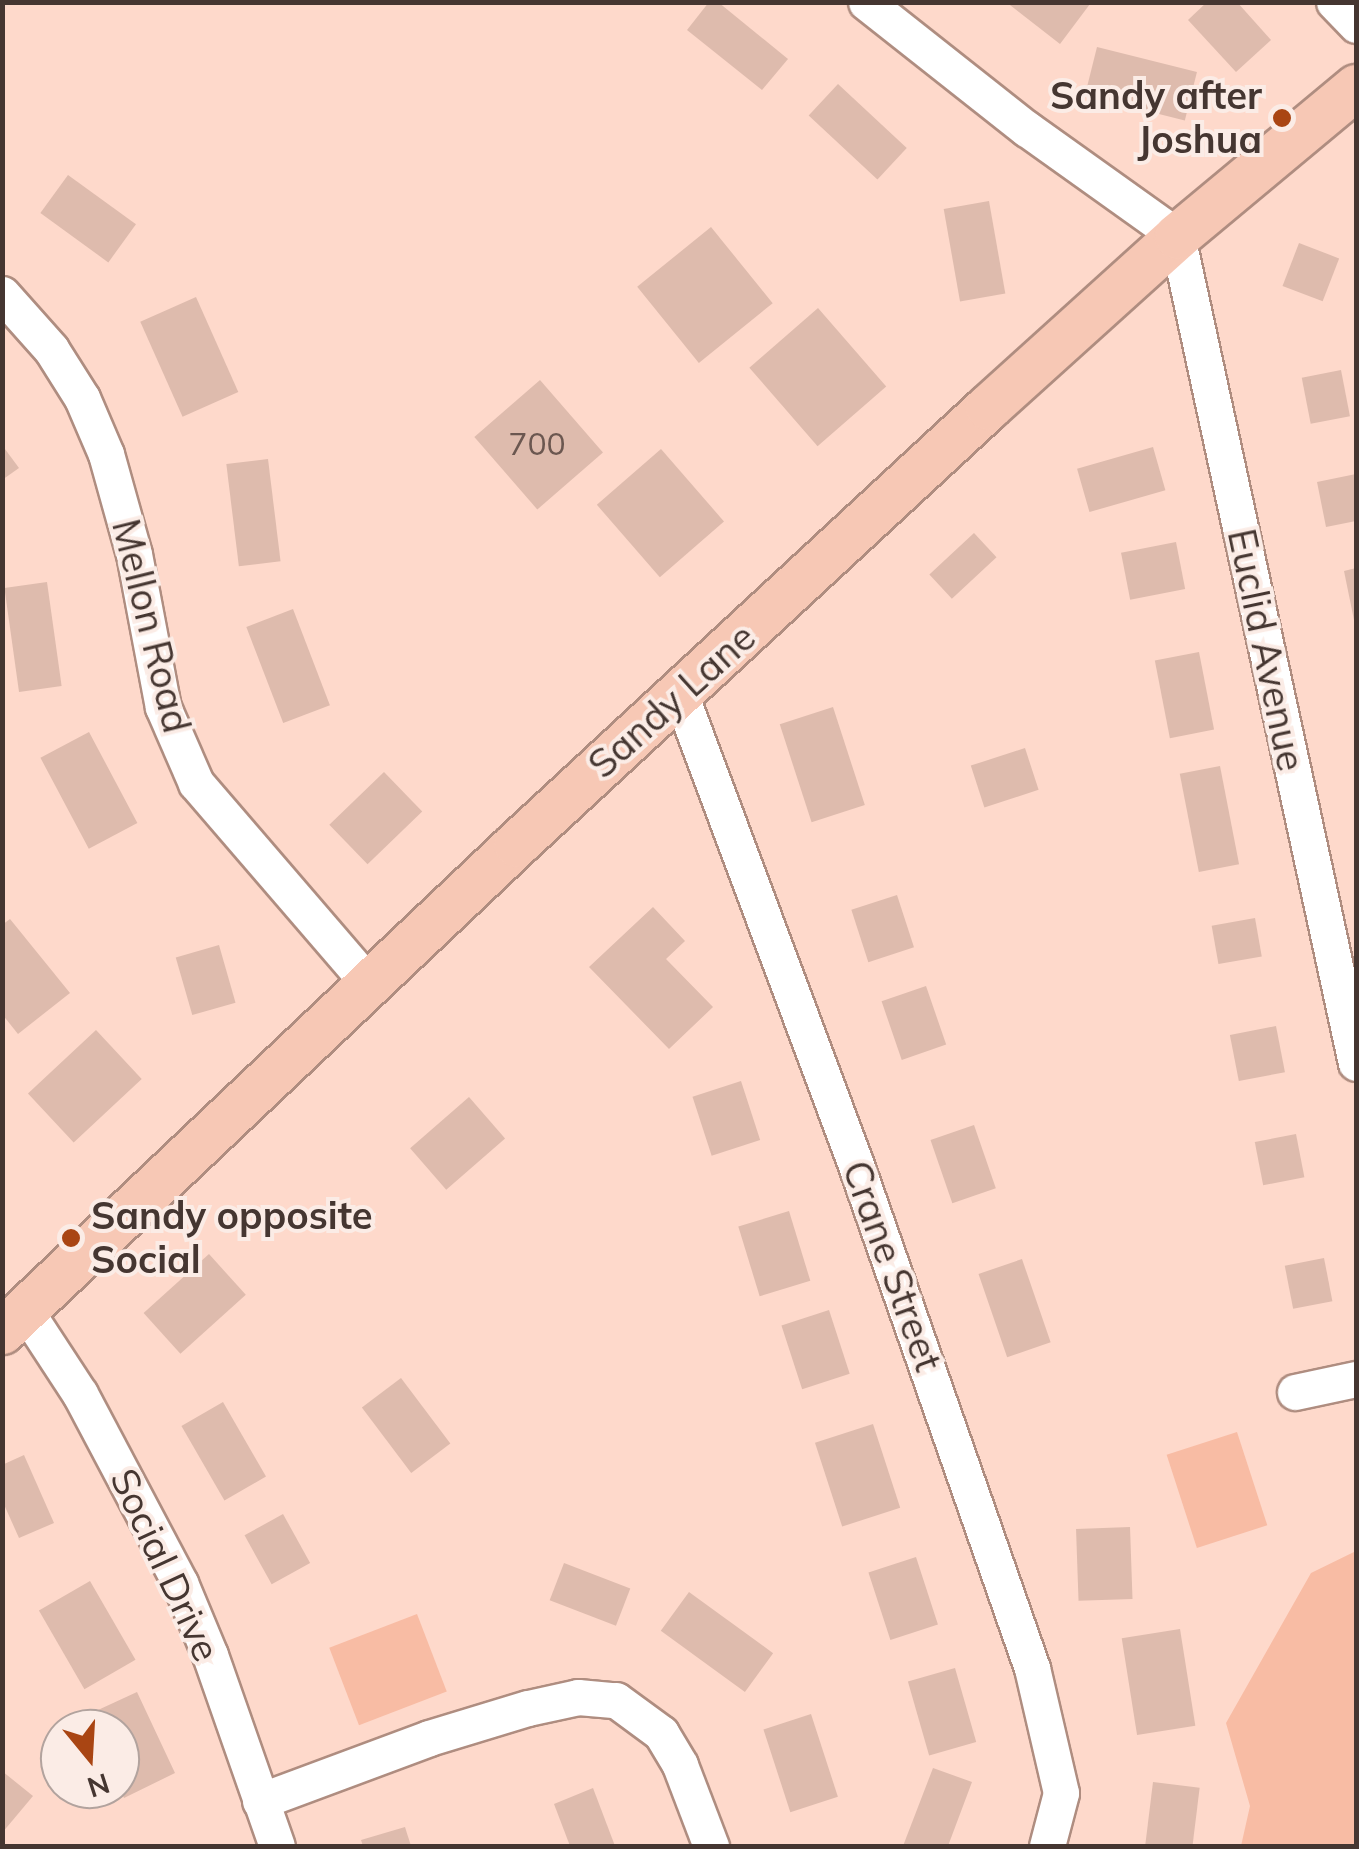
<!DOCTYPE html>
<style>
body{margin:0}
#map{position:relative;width:1359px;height:1849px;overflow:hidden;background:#fed9cb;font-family:Mulish,sans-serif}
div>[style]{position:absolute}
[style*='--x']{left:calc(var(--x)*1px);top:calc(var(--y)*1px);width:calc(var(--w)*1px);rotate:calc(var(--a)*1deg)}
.green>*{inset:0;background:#f8bca4;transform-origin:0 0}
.building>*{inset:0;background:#debbad;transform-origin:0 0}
.roads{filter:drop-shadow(2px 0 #af8d80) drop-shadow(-2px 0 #af8d80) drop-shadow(0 2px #af8d80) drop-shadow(0 -2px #af8d80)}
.minor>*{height:35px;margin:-17.5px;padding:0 17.5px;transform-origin:17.5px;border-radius:17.5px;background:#fff}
.major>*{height:45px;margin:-22.5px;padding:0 22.5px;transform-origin:22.5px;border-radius:22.5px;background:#f7c8b5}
.dots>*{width:28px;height:28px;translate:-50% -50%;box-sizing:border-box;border:5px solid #fbece6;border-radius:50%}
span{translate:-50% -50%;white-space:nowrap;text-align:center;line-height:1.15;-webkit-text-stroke:8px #fbece6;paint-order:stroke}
.number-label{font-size:32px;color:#6b5750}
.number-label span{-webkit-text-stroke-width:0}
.poi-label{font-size:38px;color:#453631;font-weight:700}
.right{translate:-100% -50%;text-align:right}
.left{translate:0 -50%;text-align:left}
.street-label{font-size:38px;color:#453631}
.frame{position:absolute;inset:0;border:5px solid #453631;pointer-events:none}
.north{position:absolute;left:40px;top:1709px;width:100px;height:100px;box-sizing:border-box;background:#fbece6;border:2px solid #b2a39e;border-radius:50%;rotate:162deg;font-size:28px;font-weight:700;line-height:40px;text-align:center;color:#453631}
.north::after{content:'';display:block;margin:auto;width:35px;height:45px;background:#a94513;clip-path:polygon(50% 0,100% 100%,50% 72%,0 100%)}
</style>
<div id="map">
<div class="green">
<i style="left:1237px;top:1432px;width:98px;height:74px;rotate:72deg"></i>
<i style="clip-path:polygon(1356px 1551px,1356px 1846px,1241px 1846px,1250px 1806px,1226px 1723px,1311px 1573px)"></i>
<i style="left:417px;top:1614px;width:83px;height:94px;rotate:69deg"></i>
</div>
<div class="building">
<i style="clip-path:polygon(709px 2px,718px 2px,788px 59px,762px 90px,687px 30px)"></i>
<i style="clip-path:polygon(1006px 2px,1088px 2px,1090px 4px,1060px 44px)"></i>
<i style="clip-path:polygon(1207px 2px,1237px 2px,1271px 40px,1236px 72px,1188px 20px)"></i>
<i style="left:1097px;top:47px;width:103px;height:50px;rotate:14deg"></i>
<i style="left:838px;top:84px;width:94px;height:43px;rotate:43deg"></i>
<i style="left:68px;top:175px;width:84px;height:47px;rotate:36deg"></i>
<i style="left:989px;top:201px;width:94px;height:46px;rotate:80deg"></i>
<i style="left:711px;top:227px;width:98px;height:95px;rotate:51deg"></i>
<i style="left:1299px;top:243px;width:43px;height:46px;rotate:21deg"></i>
<i style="left:196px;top:297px;width:104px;height:61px;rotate:66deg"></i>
<i style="left:818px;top:308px;width:104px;height:91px;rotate:49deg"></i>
<i style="left:1341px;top:370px;width:47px;height:40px;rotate:79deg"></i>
<i style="left:540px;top:380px;width:96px;height:87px;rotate:49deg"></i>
<i style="clip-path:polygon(2px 445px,19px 468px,2px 480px)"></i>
<i style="left:1153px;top:447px;width:45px;height:79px;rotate:74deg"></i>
<i style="left:661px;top:449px;width:96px;height:85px;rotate:49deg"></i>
<i style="left:268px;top:459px;width:103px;height:42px;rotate:83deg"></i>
<i style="clip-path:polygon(1356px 474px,1356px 521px,1326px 527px,1317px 482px)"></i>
<i style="left:974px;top:533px;width:33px;height:61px;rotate:47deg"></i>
<i style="left:1176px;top:542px;width:48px;height:56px;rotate:79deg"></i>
<i style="clip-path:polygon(1356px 568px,1356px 625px,1355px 625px,1344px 571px)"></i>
<i style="left:47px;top:582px;width:105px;height:43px;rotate:82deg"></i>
<i style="left:293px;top:609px;width:103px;height:50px;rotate:69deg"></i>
<i style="left:1199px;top:652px;width:79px;height:45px;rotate:79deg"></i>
<i style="left:833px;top:707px;width:103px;height:56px;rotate:72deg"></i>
<i style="left:89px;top:732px;width:103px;height:55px;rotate:62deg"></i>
<i style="left:1025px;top:748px;width:44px;height:57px;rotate:72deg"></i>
<i style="left:1220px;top:766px;width:100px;height:41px;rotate:79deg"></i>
<i style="left:384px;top:772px;width:55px;height:76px;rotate:46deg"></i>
<i style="left:897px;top:895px;width:55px;height:48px;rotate:72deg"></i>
<i style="clip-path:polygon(653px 907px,685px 941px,666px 959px,713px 1007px,669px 1049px,589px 967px)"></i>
<i style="left:1255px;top:918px;width:39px;height:44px;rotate:80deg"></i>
<i style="clip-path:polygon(10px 919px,70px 993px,18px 1034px,2px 1014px,2px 925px)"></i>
<i style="left:219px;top:945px;width:60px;height:45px;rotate:74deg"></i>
<i style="left:926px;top:986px;width:62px;height:47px;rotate:71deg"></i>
<i style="left:1276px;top:1026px;width:47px;height:47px;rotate:79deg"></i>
<i style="left:96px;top:1030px;width:67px;height:93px;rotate:47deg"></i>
<i style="left:741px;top:1081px;width:62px;height:51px;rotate:72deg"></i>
<i style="left:469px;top:1097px;width:55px;height:78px;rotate:49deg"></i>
<i style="left:974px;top:1125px;width:67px;height:46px;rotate:71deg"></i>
<i style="left:1296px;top:1134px;width:44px;height:42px;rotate:79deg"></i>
<i style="left:789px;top:1211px;width:73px;height:53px;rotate:73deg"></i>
<i style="left:209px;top:1254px;width:55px;height:88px;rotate:48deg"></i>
<i style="left:1324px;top:1258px;width:44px;height:40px;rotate:79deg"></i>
<i style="left:1022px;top:1259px;width:88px;height:46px;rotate:71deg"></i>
<i style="left:829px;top:1310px;width:67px;height:50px;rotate:72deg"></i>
<i style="left:401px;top:1378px;width:82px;height:49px;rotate:53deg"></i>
<i style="left:223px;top:1402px;width:86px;height:48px;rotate:60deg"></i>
<i style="left:873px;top:1424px;width:88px;height:61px;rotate:72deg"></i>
<i style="clip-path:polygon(24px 1455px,54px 1523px,19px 1538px,2px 1500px,2px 1465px)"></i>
<i style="left:283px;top:1514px;width:56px;height:44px;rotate:61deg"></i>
<i style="left:1130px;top:1527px;width:72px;height:54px;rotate:88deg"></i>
<i style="left:916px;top:1557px;width:71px;height:50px;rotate:72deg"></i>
<i style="left:564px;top:1563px;width:71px;height:40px;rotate:21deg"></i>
<i style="left:90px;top:1581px;width:91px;height:59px;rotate:60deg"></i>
<i style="left:689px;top:1592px;width:104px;height:48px;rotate:36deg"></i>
<i style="left:1180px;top:1629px;width:98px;height:59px;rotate:81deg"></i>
<i style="left:955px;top:1668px;width:77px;height:49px;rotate:74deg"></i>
<i style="clip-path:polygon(137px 1692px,175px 1773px,124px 1798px,120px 1789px,120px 1729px,92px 1729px,85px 1716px)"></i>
<i style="left:811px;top:1714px;width:87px;height:50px;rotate:72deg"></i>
<i style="clip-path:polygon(933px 1768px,972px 1782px,948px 1846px,903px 1846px)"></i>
<i style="clip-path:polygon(2px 1771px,33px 1796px,2px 1833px)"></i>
<i style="left:1153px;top:1782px;width:47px;height:65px;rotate:7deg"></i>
<i style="clip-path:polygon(593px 1788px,615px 1846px,570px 1846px,554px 1804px)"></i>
<i style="clip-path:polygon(405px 1827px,411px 1846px,363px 1846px,361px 1840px)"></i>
</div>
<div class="roads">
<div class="minor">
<i style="--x:866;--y:2;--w:205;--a:38.3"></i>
<i style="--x:1027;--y:129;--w:184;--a:35.5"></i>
<i style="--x:1177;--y:236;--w:846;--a:77.79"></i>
<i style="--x:1334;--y:2;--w:32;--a:46"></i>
<i style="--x:2;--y:294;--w:74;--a:48.3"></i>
<i style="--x:51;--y:349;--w:58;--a:57.7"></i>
<i style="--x:82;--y:398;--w:61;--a:66.8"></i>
<i style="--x:106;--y:454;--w:104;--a:74.4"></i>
<i style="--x:134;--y:554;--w:156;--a:79.3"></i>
<i style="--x:163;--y:707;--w:83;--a:66.5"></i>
<i style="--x:196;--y:783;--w:267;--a:49.3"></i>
<i style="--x:680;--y:694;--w:503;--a:69.51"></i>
<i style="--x:856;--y:1165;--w:533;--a:70.72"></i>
<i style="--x:1032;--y:1668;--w:128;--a:76.9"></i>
<i style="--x:1061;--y:1793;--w:55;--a:104.8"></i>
<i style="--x:25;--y:1310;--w:100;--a:56.8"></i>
<i style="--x:80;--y:1394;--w:214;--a:62.1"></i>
<i style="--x:180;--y:1583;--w:78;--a:67.4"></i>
<i style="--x:210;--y:1655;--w:202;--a:70.7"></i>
<i style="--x:1295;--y:1392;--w:62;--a:-12"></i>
<i style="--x:260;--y:1801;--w:180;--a:-20.4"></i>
<i style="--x:429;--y:1738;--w:103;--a:-16.9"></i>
<i style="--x:528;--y:1708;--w:51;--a:-12.4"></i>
<i style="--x:578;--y:1697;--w:38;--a:5"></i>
<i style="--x:616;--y:1700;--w:56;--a:36.3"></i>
<i style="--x:661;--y:1733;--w:37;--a:59"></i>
<i style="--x:680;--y:1765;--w:87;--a:69.1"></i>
</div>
<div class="major">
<i style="--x:2;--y:1331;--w:708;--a:-43.45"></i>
<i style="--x:516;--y:844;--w:643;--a:-42.79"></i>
<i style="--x:988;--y:407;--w:255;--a:-42.1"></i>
<i style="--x:1177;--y:236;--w:233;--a:-39.8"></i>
</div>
</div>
<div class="dots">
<i style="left:1282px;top:118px;background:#a94513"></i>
<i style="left:71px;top:1238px;background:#a94513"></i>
</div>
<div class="number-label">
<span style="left:537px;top:443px">700</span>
</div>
<div class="poi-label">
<span class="right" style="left:1262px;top:118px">Sandy after<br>Joshua</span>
<span class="left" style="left:91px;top:1238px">Sandy opposite<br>Social</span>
</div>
<div class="street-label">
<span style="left:151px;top:626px;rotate:76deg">Mellon Road</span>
<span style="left:1266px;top:650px;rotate:78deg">Euclid Avenue</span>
<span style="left:672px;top:701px;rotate:-42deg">Sandy Lane</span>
<span style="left:892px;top:1266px;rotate:70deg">Crane Street</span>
<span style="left:165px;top:1565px;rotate:65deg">Social Drive</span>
</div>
<div class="frame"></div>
<div class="north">N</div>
</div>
